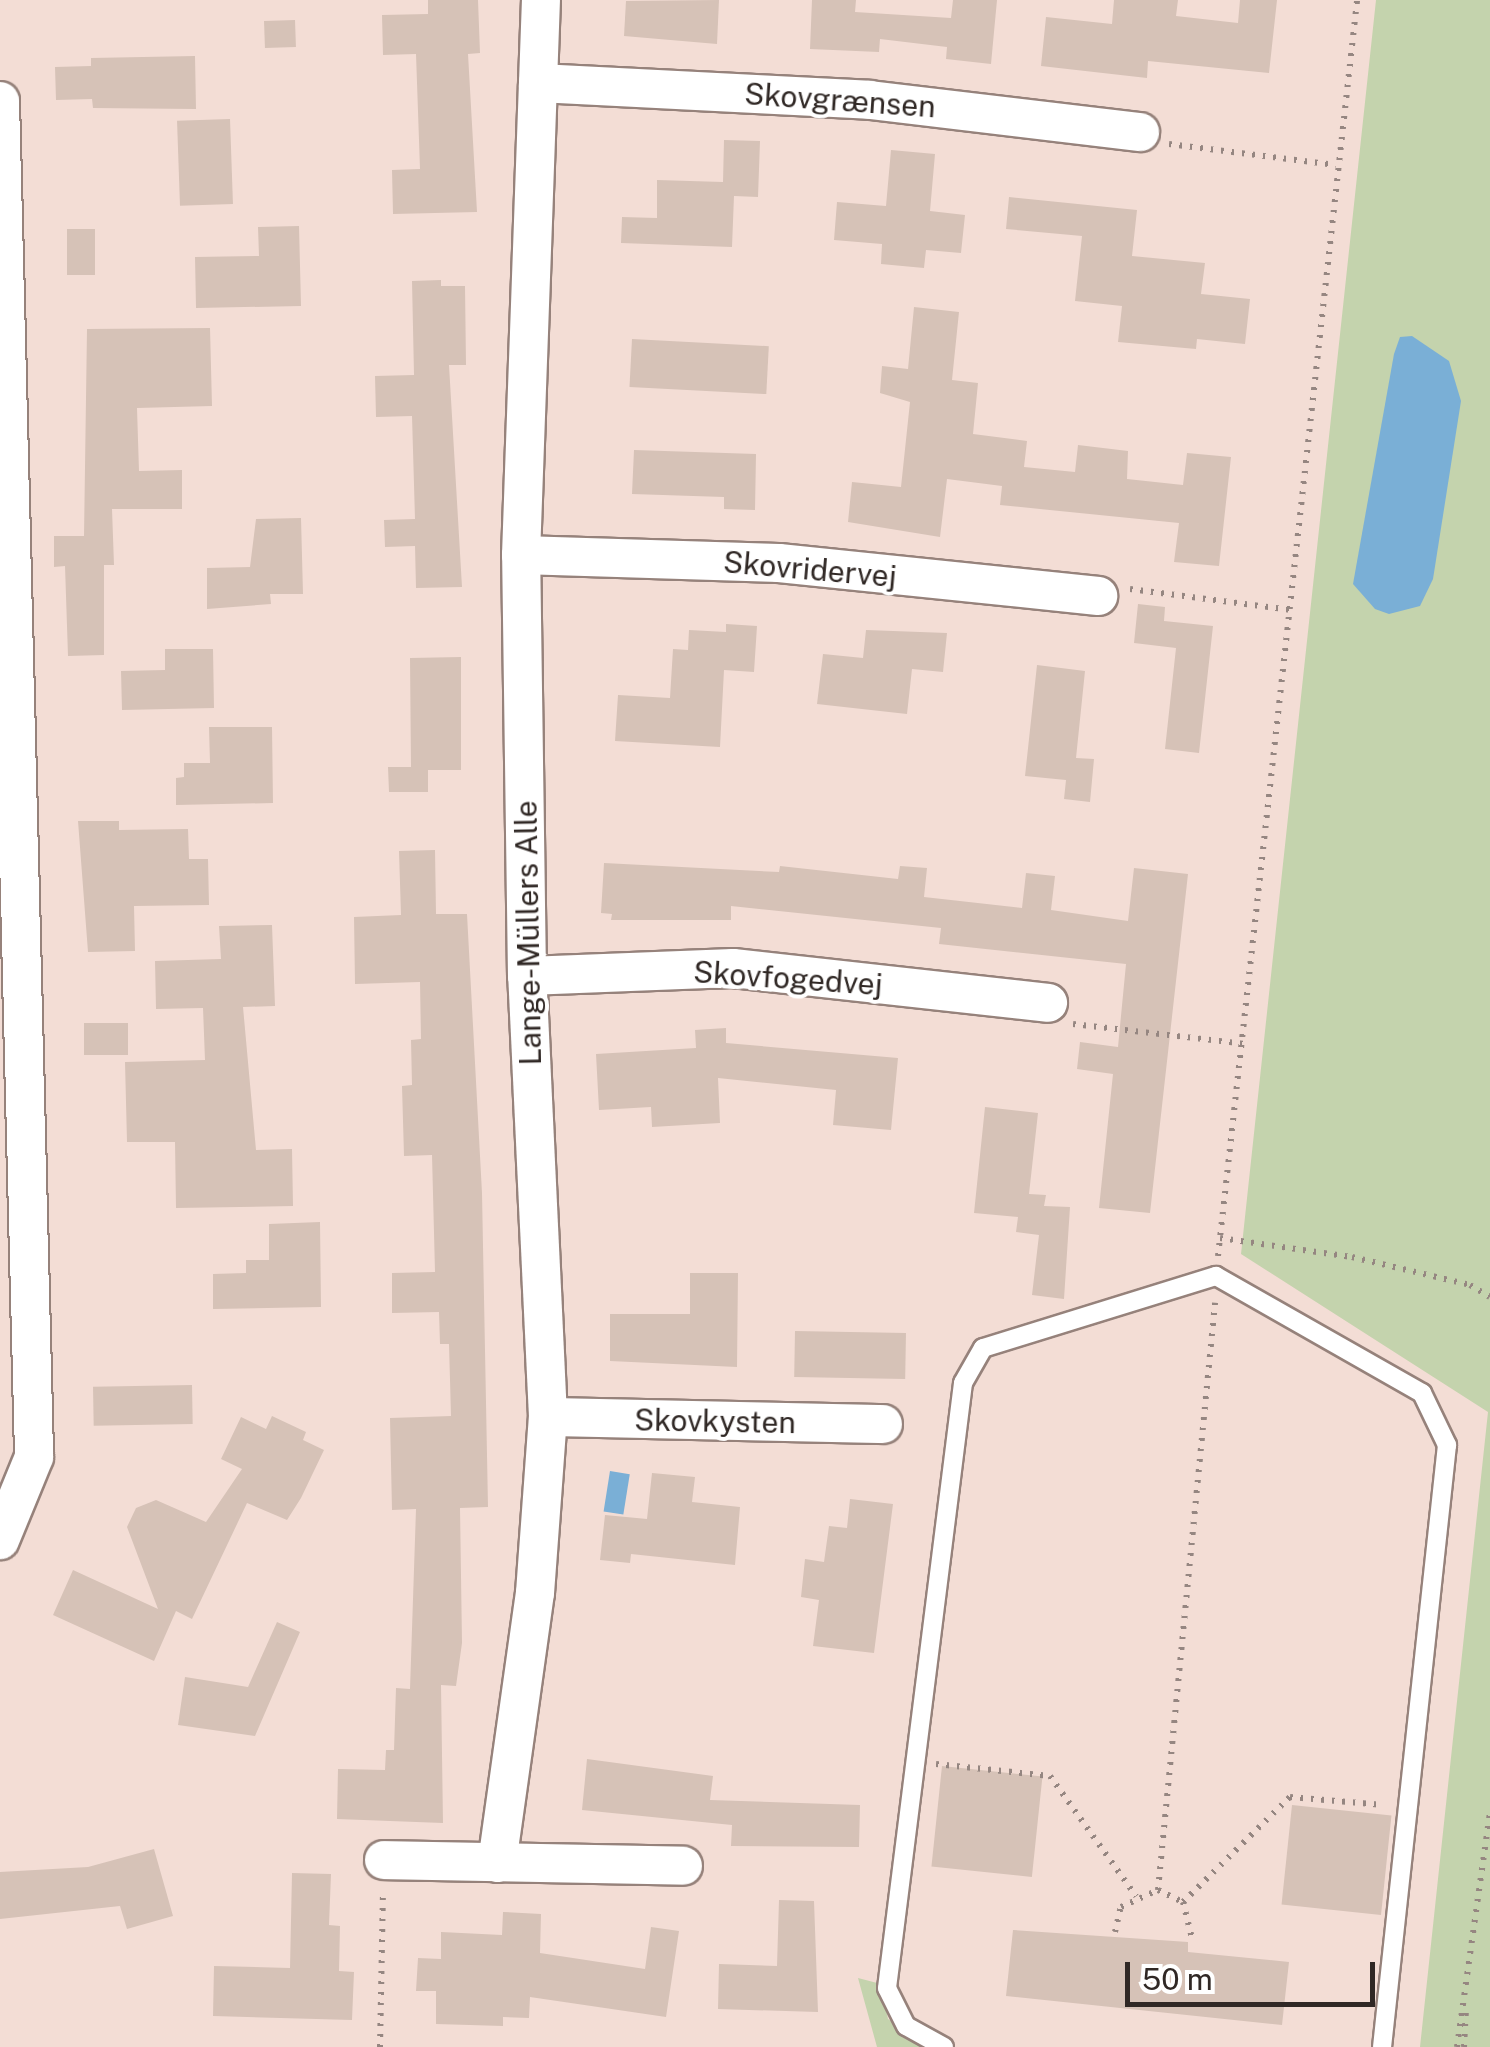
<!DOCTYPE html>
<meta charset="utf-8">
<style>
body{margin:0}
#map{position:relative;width:1490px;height:2047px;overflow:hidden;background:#f3ddd5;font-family:"Public Sans",sans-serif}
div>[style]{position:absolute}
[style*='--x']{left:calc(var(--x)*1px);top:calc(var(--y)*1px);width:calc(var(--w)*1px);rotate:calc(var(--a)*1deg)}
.green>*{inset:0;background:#c4d3ad}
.water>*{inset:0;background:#7aafd6;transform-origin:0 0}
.building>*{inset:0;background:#d6c2b7;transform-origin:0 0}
.path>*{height:6px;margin-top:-3px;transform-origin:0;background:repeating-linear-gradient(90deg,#958681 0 2.5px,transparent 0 10.5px)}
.roads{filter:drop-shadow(2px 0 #96827b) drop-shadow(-2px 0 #96827b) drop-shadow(0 2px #96827b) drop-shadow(0 -2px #96827b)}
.service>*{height:18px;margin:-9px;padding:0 9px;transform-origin:9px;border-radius:9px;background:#fff}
.minor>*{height:38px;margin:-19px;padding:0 19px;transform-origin:19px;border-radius:19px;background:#fff}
span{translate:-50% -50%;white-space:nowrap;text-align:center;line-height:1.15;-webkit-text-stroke:8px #fff;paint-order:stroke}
.street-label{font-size:30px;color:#302825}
.scale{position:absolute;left:1125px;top:1962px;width:250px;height:45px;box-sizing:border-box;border:5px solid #302825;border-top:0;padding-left:12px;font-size:30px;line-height:35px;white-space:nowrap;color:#302825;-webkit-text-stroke:8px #fff;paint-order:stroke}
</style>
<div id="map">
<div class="green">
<i style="clip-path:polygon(1376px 0,1490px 0,1490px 2047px,1420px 2047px,1488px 1412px,1241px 1254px)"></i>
<i style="clip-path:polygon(858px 1978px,881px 1984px,888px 2019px,929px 2047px,877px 2047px)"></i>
</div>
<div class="water">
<i style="clip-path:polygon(1412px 336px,1449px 361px,1461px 401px,1433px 579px,1420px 606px,1389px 614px,1375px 609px,1353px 584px,1394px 354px,1400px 337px)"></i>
<i style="left:610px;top:1471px;width:20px;height:41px;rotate:9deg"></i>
</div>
<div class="building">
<i style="clip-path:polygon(428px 0,478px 0,480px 53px,468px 54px,477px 212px,393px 214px,392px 170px,420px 169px,416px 54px,383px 55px,382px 15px,428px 14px)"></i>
<i style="clip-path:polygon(719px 0,717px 44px,624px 36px,626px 1px)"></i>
<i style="clip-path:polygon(812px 0,856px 0,855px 12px,951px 18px,953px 0,997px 0,991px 64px,946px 59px,947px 47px,880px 39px,879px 52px,810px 49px)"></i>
<i style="clip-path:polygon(1114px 0,1178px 0,1176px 16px,1238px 23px,1240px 0,1277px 0,1269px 73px,1148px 61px,1147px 78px,1041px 66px,1046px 17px,1112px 24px)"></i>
<i style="left:295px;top:20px;width:27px;height:31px;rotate:88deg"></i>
<i style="clip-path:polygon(195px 56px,196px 109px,93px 108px,92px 99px,56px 100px,55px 67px,91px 66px,91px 58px)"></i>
<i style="left:230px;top:119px;width:85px;height:53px;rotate:88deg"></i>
<i style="clip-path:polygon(724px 140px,760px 141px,758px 197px,734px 196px,732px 247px,621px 243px,622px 217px,657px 218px,657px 180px,723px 182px)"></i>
<i style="clip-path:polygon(891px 150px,935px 154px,930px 211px,965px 215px,961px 253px,926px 250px,924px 268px,881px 264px,882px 244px,834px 240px,837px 202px,886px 206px)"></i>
<i style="clip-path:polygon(1009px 197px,1137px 210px,1132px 256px,1205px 263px,1201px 294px,1250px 299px,1245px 344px,1197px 339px,1196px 349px,1118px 342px,1122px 306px,1075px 301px,1082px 236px,1006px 229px)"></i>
<i style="clip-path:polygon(299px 226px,301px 306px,196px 308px,195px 257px,259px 256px,258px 227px)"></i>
<i style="left:67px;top:229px;width:28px;height:46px"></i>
<i style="clip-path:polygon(441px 280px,441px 286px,465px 286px,466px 365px,449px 365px,462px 587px,416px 588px,415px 546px,385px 547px,384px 520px,415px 519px,412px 416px,376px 417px,375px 376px,414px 375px,412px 281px)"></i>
<i style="clip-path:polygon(914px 307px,959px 312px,952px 380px,978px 383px,973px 434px,1027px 441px,1024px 467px,1075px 472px,1078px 445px,1128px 451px,1127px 479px,1183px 485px,1187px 453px,1231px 457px,1219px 566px,1174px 562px,1179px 523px,1000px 505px,1002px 486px,947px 479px,940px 537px,848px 522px,852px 482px,901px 487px,910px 402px,880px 393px,882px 366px,908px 369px)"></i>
<i style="clip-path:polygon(210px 328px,212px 406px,137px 408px,139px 471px,182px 470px,182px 509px,112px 509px,114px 565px,104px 565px,104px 655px,68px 656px,65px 566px,54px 567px,54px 536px,84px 536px,87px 329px)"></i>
<i style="left:632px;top:339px;width:137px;height:48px;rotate:3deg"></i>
<i style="clip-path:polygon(634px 450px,756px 454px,755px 510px,724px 509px,724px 497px,632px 494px)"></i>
<i style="clip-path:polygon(301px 518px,303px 594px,270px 594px,271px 604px,207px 609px,207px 568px,250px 567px,256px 519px)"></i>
<i style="clip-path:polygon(1138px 604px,1165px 607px,1164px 621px,1213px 626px,1199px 753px,1165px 749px,1176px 648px,1134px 643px)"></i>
<i style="clip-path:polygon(726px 624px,757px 626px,754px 672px,724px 670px,720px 747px,615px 741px,618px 695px,670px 698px,673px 649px,688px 650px,689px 630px,726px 632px)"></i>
<i style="clip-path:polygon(866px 630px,947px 633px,943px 672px,912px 669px,907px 714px,817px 704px,823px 654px,863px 658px)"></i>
<i style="clip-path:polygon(165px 649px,213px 649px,214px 708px,122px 710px,121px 671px,165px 670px)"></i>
<i style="clip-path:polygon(461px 657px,461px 770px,428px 770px,428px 792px,389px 792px,388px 767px,411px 767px,410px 658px)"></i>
<i style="clip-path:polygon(1037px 665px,1085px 671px,1076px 758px,1094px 759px,1090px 802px,1064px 799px,1066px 780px,1025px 776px)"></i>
<i style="clip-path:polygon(209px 727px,272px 727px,273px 803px,176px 805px,176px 778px,184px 777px,184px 763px,210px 763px)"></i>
<i style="clip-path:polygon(78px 821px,119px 821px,119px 830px,188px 829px,189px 859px,208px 859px,209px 905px,134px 906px,135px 951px,88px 952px)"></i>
<i style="clip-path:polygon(435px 850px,436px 914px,467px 914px,482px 1193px,488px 1507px,460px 1508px,462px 1643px,456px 1686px,441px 1685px,443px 1823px,337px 1819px,338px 1769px,385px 1770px,386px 1750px,394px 1750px,396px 1688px,410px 1689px,416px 1509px,392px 1510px,390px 1418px,451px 1416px,449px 1344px,440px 1344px,439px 1312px,392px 1313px,392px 1273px,435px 1272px,432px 1155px,404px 1156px,402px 1086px,412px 1085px,411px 1040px,421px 1039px,420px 982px,355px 984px,354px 917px,401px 915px,399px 851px)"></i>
<i style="clip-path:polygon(604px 863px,779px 872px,780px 866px,898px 879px,900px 866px,927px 868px,924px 897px,1022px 908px,1026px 873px,1055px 876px,1051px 910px,1128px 921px,1134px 868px,1188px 874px,1150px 1213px,1099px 1208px,1113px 1074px,1077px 1069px,1080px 1042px,1118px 1047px,1126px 964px,939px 944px,941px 928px,731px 906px,731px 920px,611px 920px,612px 914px,601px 913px)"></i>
<i style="clip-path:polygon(272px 925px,275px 1006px,243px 1007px,256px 1150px,292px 1149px,293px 1206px,176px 1208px,175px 1142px,127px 1142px,125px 1062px,205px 1060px,203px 1008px,156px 1009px,155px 961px,221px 959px,219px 926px)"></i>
<i style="left:128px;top:1023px;width:32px;height:44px;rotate:90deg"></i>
<i style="clip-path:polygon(726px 1028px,726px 1043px,898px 1058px,891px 1130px,833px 1125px,836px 1090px,718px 1078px,720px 1123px,652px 1127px,651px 1107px,599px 1110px,596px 1054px,696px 1048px,695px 1030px)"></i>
<i style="clip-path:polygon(985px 1107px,1038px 1113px,1029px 1194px,1046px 1195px,1044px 1206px,1070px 1207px,1064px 1299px,1032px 1295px,1039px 1235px,1016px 1232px,1018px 1217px,974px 1213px)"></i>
<i style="clip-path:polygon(320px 1222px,321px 1307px,213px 1309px,213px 1274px,246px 1273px,246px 1260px,269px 1260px,269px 1224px)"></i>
<i style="clip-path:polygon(690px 1273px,738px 1273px,737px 1367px,610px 1361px,610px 1314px,690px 1314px)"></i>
<i style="left:795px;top:1331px;width:111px;height:46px;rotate:1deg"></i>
<i style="left:192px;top:1385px;width:39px;height:99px;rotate:89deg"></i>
<i style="clip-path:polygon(272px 1416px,306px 1432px,303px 1440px,324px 1450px,301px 1498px,287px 1520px,247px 1503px,192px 1619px,176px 1611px,154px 1661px,53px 1615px,73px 1570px,158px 1609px,127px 1527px,136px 1508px,156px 1500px,206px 1522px,242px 1469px,221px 1459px,241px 1417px,266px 1429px)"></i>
<i style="clip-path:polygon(652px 1473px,695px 1477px,692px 1502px,740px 1507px,735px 1565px,631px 1554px,630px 1563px,600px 1560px,605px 1515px,647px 1519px)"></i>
<i style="clip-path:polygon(850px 1499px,893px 1504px,874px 1653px,813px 1646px,819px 1600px,801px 1597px,805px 1559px,824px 1562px,829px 1526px,847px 1528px)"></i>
<i style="clip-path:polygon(277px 1622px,300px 1632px,255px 1736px,178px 1725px,185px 1677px,248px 1687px)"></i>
<i style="clip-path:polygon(587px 1759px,713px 1776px,710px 1800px,860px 1805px,859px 1847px,731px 1846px,732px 1825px,582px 1810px)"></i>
<i style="left:942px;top:1766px;width:101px;height:101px;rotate:6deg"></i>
<i style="left:1292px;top:1805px;width:100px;height:100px;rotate:6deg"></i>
<i style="clip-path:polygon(154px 1849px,173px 1916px,127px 1929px,120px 1906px,0 1919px,0 1872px,88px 1867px)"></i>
<i style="clip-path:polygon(292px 1873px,331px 1874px,329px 1925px,340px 1926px,339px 1971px,354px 1972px,352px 2020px,213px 2016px,214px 1966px,290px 1968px)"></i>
<i style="clip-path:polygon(779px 1900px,814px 1901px,818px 2012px,718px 2009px,719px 1964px,777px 1966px)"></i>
<i style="clip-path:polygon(503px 1912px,541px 1914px,540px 1953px,645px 1969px,651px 1927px,679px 1931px,666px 2017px,530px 1997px,529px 2018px,503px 2017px,503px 2026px,436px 2024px,436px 1991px,416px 1991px,418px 1958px,441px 1959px,441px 1932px,502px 1935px)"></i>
<i style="clip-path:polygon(1013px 1930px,1188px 1942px,1188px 1952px,1289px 1962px,1282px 2025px,1006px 1996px)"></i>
</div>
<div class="path">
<i style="--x:1169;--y:144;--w:168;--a:7.2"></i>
<i style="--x:1130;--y:589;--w:163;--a:7.4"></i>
<i style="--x:1073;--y:1024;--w:173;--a:6.6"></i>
<i style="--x:1220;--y:1238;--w:133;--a:8.2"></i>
<i style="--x:1352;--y:1257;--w:121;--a:13.3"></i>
<i style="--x:1470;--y:1285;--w:23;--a:31"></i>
<i style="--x:1218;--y:1256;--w:1264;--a:-83.68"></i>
<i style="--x:936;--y:1764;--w:115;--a:6"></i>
<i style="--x:1050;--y:1776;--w:148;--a:54.4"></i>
<i style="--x:1158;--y:1890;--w:590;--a:-84.45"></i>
<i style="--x:1183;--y:1902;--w:150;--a:-44.5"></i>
<i style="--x:1290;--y:1797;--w:94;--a:4.9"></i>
<i style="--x:1115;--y:1932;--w:26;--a:-77"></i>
<i style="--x:1121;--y:1907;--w:41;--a:-24.7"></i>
<i style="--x:1158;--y:1890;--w:28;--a:26"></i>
<i style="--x:1183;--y:1902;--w:38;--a:76"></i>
<i style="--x:380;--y:2047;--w:156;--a:-88.9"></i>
<i style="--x:1457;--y:2047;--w:236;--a:-82"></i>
<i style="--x:1464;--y:2047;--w:36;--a:-87"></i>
</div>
<div class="roads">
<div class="service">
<i style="--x:944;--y:2047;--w:43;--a:-151.1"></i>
<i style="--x:906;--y:2026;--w:42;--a:-116.6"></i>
<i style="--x:887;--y:1988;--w:610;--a:-82.84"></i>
<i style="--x:963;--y:1383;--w:40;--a:-60.3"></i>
<i style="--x:983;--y:1348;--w:244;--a:-17.2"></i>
<i style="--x:1216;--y:1276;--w:237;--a:29.6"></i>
<i style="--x:1422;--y:1393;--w:58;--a:64.3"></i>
<i style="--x:1447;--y:1445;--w:605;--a:96.16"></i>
</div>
<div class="minor">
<i style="--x:538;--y:83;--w:332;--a:2.9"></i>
<i style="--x:870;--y:100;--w:272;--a:6.8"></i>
<i style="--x:0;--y:101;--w:1356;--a:88.56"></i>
<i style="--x:34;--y:1457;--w:90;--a:112.3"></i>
<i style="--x:521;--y:555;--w:258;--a:1.8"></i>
<i style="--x:779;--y:563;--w:321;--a:5.9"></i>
<i style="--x:527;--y:976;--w:206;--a:-2.2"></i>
<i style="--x:733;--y:968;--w:317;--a:6.3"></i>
<i style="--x:548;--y:1417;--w:335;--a:1.2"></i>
<i style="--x:384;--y:1860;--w:299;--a:1.1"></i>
<i style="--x:497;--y:1863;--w:273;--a:-82"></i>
<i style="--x:535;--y:1593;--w:176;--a:-85.8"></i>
<i style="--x:548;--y:1417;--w:441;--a:-92.7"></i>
<i style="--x:527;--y:976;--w:421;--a:-90.8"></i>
<i style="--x:521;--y:555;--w:555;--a:-87.94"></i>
</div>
</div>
<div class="street-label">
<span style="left:840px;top:100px;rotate:4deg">Skovgrænsen</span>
<span style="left:810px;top:569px;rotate:5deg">Skovridervej</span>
<span style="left:528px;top:933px;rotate:-91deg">Lange-Müllers Alle</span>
<span style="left:788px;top:978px;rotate:4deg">Skovfogedvej</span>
<span style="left:715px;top:1421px;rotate:1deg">Skovkysten</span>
</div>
<div class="scale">50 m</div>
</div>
